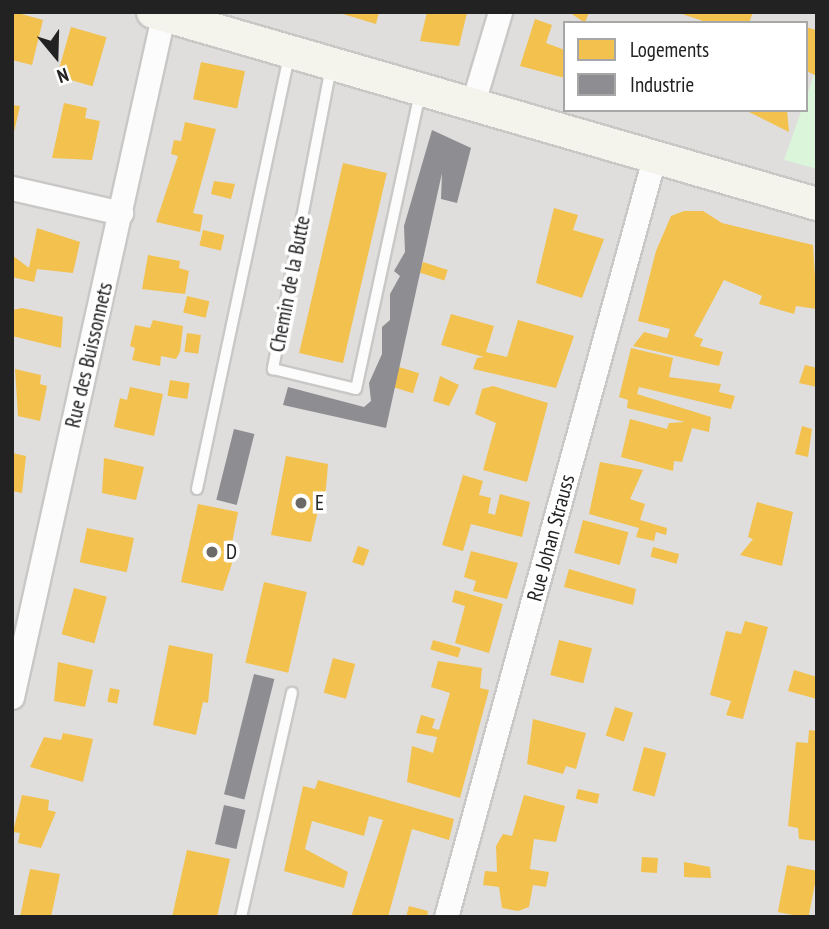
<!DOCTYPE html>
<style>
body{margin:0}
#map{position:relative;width:829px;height:929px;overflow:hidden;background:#f0eeeb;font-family:"PT Sans Narrow",sans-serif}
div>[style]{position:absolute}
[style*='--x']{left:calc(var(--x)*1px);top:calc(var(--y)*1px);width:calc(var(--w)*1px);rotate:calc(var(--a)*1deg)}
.residential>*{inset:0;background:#dfdedc}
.park>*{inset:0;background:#daf5da}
.homes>*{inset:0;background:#f2c14e;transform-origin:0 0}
.industry>*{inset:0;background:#8d8d92;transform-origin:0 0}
.roads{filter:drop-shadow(2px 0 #c9c8c7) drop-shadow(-2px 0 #c9c8c7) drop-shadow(0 2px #c9c8c7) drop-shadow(0 -2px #c9c8c7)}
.lane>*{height:10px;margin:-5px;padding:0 5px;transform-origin:5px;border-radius:5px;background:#fdfcfc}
.street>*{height:23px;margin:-11.5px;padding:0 11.5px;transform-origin:11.5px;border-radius:11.5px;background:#fdfcfc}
.secondary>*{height:32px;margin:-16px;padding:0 16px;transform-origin:16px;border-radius:16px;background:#f4f4ed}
.dots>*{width:19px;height:19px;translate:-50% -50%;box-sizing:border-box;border:4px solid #fff;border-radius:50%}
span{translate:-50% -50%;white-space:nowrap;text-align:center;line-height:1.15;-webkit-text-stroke:7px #fff;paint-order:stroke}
.street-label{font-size:21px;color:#222}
.poi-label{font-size:21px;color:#222}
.left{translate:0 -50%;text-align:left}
.frame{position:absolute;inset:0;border:14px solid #222;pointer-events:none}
.legend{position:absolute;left:563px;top:21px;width:245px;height:91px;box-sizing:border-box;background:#fff;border:2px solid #a7a7a7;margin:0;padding:9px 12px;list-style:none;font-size:21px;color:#222}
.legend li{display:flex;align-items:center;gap:14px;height:35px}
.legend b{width:35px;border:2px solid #a7a7a7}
.north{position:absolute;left:21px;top:21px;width:70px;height:70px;-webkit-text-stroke:5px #fff;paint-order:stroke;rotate:161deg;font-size:19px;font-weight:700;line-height:28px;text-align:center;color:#222}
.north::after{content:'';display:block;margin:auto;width:24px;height:32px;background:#222;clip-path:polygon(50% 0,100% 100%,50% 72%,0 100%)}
</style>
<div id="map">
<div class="residential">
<i style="clip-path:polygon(evenodd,12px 12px,817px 12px,817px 917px,12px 917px,12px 12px,565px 23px,806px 23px,806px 110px,565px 110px,565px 23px)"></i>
</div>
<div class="park">
<i style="clip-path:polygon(817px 66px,817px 169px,784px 160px)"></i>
</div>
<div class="homes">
<i style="clip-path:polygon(14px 12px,43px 20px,32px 65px,12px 60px)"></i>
<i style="clip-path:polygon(336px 12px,379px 12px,376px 24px)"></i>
<i style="clip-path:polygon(427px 12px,467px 13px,459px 46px,420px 41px)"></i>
<i style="clip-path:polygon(569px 12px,589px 12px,585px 23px)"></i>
<i style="clip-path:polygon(753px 12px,749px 23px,709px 23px,679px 13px)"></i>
<i style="clip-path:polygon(535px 19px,552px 25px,546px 43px,565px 50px,565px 78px,520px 66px)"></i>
<i style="left:71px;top:27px;width:37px;height:51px;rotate:16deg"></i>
<i style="clip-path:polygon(806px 27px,816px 30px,815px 75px,806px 71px)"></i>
<i style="left:201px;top:62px;width:45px;height:38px;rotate:12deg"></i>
<i style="clip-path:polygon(64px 103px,87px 108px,85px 118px,100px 121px,92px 160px,52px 158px)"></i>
<i style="clip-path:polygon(12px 105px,20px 106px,13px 136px,12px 136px)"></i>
<i style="clip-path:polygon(787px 110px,789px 132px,747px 111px,747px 110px)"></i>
<i style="clip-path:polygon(185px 122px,216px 129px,193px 213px,203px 215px,200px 232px,156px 222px,178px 156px,171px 154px,174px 140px,181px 141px)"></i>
<i style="left:343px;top:163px;width:45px;height:195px;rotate:13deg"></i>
<i style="clip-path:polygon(214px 181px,235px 184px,231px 199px,211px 194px)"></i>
<i style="clip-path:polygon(554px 208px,578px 215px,573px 230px,604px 239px,582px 298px,536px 283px)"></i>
<i style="clip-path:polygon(684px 211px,703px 211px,722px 223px,813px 245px,817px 309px,796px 306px,794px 314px,759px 304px,762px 296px,724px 280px,694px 336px,703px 339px,700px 346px,723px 352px,719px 366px,633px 346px,644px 332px,667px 338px,670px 329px,638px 321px,656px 251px,671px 216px)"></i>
<i style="clip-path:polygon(37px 228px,80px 242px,73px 273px,37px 269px,34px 282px,12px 277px,12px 255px,29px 268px)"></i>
<i style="left:203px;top:230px;width:22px;height:16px;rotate:13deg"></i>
<i style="clip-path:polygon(148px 255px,180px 261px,179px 268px,189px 271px,185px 294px,142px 289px)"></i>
<i style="left:423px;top:262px;width:26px;height:11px;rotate:18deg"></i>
<i style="left:187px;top:296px;width:23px;height:17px;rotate:13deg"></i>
<i style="clip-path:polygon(22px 308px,63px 317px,61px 348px,12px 336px,12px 310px)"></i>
<i style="clip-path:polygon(451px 314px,494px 326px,486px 352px,507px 357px,518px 320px,574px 336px,556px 388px,473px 369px,477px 358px,484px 357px,441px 345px)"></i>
<i style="clip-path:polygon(153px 320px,183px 326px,180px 352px,176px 359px,161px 356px,160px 366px,132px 360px,135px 348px,130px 346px,135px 325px,150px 328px)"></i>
<i style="left:187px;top:333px;width:14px;height:19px;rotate:8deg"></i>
<i style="clip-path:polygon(631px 348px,673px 358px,669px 377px,721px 384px,719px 392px,735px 396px,731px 409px,639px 387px,637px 394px,711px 417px,709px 432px,692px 428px,682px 462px,674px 461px,673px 471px,621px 457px,630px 419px,667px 429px,669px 423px,685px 422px,627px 408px,628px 400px,619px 397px)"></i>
<i style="clip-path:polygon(805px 365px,817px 368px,817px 387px,799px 383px)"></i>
<i style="left:399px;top:367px;width:21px;height:21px;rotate:17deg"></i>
<i style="clip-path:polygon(15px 369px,41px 375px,40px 384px,47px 386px,40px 421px,18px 416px)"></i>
<i style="clip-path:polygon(440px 376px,459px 385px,449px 406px,433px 401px)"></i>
<i style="left:170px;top:380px;width:20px;height:16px;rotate:9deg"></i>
<i style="clip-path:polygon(493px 386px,548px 403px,527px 482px,483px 470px,496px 423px,475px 414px,482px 389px)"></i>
<i style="clip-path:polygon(130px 387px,163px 394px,154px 436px,114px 427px,120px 398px,127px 400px)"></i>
<i style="clip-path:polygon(802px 426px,812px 429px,808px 457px,795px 454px)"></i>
<i style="clip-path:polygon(12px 453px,26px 456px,22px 493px,12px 491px)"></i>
<i style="clip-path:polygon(286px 456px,328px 464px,324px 511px,318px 510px,311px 542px,271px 535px)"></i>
<i style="clip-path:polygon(104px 458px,144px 467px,136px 500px,102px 493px)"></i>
<i style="clip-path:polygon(600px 462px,643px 470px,630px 499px,645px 504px,640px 520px,667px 528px,666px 535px,656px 532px,654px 541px,636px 537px,639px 528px,589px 514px)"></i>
<i style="clip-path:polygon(463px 475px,483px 481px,479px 495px,491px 498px,488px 513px,495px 515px,500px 494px,530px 502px,522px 537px,471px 524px,463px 551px,442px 545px)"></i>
<i style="clip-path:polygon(757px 502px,793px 512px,782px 566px,740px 555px,753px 539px,748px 537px)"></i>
<i style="clip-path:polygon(198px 504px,238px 512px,232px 543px,238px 545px,223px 591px,181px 582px)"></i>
<i style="left:583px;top:520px;width:47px;height:34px;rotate:15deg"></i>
<i style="left:87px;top:528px;width:48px;height:35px;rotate:12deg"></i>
<i style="left:358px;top:546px;width:12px;height:17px;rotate:20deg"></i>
<i style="left:653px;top:547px;width:27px;height:10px;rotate:15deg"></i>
<i style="clip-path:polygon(471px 551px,518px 563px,507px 599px,473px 591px,476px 581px,464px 577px)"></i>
<i style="clip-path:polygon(569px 569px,636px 589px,633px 605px,564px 587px)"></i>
<i style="left:264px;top:582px;width:44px;height:83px;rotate:13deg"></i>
<i style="left:74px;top:588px;width:34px;height:48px;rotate:15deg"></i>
<i style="clip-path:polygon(455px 590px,503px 604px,489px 653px,455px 643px,465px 606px,452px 602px)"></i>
<i style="clip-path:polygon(745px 621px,768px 627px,743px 719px,726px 715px,731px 701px,710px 695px,726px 631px,741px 634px)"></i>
<i style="left:433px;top:640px;width:29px;height:10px;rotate:16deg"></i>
<i style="left:559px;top:640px;width:34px;height:36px;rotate:14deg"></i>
<i style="clip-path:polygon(169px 645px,213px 654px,208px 703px,203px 702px,196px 735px,153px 725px)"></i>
<i style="left:333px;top:658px;width:23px;height:36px;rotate:15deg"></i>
<i style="clip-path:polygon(438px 661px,482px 668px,480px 688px,489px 690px,460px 798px,407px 782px,412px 746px,433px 753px,437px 737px,416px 733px,421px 715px,435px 719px,432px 728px,439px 730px,450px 693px,431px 687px)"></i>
<i style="clip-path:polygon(58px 662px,93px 670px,85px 707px,54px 701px)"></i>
<i style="clip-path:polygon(794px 670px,817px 677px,817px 699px,788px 691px)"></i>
<i style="left:110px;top:688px;width:10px;height:14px;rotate:11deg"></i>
<i style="left:615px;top:707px;width:19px;height:30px;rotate:18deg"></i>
<i style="clip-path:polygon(533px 719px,586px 733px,576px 769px,566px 766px,563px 774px,527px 764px)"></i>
<i style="clip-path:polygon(809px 730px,817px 731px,817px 841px,799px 839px,798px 828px,788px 826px,796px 742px,808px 743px)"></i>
<i style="clip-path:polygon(63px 733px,93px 739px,83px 782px,30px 767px,44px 737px,61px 740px)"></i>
<i style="left:644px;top:747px;width:23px;height:45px;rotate:15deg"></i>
<i style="clip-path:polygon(318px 780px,454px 819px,449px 840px,412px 829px,388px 917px,351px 917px,383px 820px,369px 816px,364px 836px,312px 821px,305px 849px,348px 872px,344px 888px,284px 871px,303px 786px,315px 789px)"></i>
<i style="left:578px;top:789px;width:22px;height:10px;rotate:13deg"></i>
<i style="clip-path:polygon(22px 795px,49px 800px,48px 810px,56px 812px,41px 848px,18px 843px,20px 833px,13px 832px)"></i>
<i style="clip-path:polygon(524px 795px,565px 806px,556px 842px,534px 839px,530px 869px,549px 872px,546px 887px,533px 885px,529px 907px,518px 911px,502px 908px,499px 887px,483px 885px,485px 871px,497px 872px,496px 846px,503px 834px,512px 836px)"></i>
<i style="clip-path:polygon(187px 850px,230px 859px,217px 917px,172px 917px)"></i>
<i style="left:642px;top:857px;width:16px;height:15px;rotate:4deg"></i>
<i style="clip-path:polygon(684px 862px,710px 867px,711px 878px,684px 877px)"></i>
<i style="left:787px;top:865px;width:31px;height:48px;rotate:11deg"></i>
<i style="clip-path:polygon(30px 869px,60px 874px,51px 917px,20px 917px)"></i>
<i style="clip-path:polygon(409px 906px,428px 911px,427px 917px,406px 917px)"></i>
</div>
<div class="industry">
<i style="clip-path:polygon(432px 130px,471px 148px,457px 203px,441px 199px,442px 173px,386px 428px,283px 405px,288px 387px,364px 407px,371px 401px,369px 383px,382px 354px,382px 327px,390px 320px,390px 294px,400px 276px,394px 271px,405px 252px,404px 226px)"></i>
<i style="left:234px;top:429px;width:21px;height:73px;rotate:14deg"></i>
<i style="left:254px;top:674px;width:21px;height:124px;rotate:14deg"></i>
<i style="left:224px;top:805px;width:22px;height:40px;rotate:13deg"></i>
</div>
<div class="roads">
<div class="lane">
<i style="--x:331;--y:67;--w:308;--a:100.9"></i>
<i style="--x:273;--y:369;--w:85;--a:13.5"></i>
<i style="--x:356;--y:389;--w:303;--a:-77.8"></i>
<i style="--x:197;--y:489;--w:443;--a:-78"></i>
<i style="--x:241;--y:917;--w:230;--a:-77.2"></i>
</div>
<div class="street">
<i style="--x:472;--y:106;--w:98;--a:-73.4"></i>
<i style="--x:12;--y:188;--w:112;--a:12.9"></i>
<i style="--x:12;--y:697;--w:702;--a:-77.49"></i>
<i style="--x:446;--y:917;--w:787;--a:-74.67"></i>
</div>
<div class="secondary">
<i style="--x:153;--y:12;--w:691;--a:16.13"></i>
</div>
</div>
<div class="dots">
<i style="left:301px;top:503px;background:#6a6968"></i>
<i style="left:212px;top:552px;background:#6a6968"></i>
</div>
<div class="street-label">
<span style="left:290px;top:284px;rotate:-79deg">Chemin de la Butte</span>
<span style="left:89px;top:355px;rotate:-77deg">Rue des Buissonnets</span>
<span style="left:551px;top:538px;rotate:-75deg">Rue Johan Strauss</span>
</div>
<div class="poi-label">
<span class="left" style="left:315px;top:503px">E</span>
<span class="left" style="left:226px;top:552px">D</span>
</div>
<div class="frame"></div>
<ul class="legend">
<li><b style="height:19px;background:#f2c14e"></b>Logements</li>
<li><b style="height:19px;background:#8d8d92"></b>Industrie</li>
</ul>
<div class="north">N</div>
</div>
